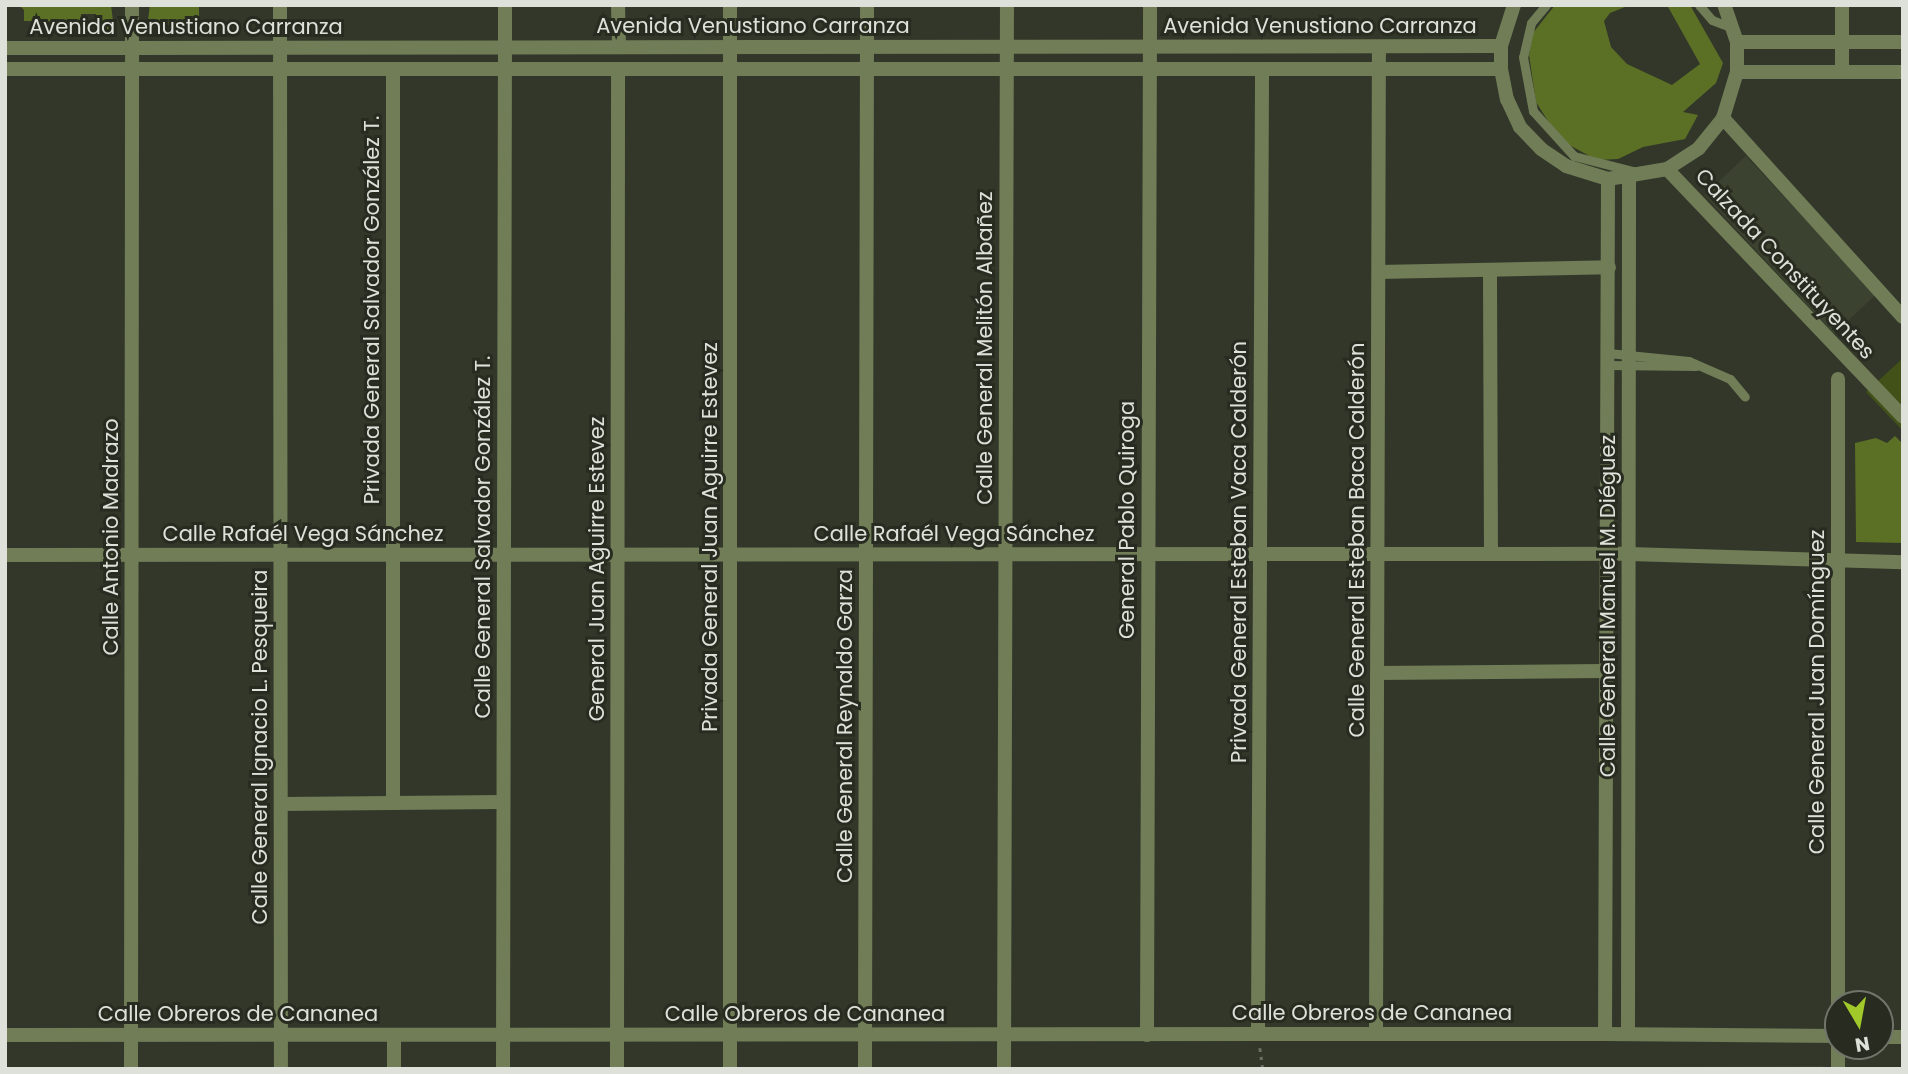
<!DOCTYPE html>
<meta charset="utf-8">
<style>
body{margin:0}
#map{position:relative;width:1908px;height:1074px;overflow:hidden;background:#323729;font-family:Poppins,sans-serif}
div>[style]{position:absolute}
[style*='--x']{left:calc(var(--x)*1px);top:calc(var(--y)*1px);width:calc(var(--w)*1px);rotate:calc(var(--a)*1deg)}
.built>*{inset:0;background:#3b422f;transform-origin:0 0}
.green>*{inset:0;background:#415117}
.building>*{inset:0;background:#5b7025}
.path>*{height:2.5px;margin-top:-1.25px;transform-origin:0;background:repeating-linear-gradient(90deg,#6b6f63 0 3.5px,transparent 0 8.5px)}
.service>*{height:9px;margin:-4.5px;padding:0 4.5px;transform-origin:4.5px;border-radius:4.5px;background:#707d57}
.pedestrian>*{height:14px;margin:-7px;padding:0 7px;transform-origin:7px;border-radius:7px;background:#707d57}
.minor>*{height:14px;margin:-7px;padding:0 7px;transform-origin:7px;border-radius:7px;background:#707d57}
.tertiary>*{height:14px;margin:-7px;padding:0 7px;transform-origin:7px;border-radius:7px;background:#707d57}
span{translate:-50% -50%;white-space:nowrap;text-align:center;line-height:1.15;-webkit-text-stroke:6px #282c20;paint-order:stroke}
.street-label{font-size:21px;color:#dee1d9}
.frame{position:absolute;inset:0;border:7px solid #dee1d9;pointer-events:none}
.north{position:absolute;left:1824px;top:990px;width:70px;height:70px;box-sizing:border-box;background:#282c20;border:2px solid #71746a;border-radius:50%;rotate:170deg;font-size:19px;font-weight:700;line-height:28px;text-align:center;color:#dee1d9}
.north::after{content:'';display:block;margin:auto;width:24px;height:32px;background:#a1c929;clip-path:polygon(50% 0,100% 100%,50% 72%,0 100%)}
</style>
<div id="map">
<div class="built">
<i style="left:1746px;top:156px;width:190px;height:57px;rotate:47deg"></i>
<i style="clip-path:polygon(1823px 1066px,1823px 1069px,1314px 1069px)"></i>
</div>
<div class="green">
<i style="clip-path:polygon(1903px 358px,1903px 431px,1866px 392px)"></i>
</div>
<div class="building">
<i style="clip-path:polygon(19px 5px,111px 5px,114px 29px,96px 29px,96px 14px,81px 14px,81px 22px,24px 21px,24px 10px)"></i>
<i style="clip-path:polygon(150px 5px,199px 5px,199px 22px,147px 27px)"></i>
<i style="clip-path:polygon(1555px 5px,1630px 5px,1610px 13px,1604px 21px,1611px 47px,1627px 64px,1672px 85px,1700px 64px,1667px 5px,1690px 5px,1723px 63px,1716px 83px,1683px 112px,1698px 115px,1685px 139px,1643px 147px,1618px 159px,1597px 160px,1560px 140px,1536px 102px,1529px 55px,1533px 33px)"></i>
<i style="clip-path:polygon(1895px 436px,1903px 444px,1903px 543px,1856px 542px,1855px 443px,1876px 438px,1887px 443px)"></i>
</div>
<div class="path">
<i style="--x:1260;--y:1048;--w:21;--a:82"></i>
</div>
<div class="service">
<i style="--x:1546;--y:5;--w:23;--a:130"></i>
<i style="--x:1531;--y:23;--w:35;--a:103"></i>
<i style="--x:1523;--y:57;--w:55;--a:79.5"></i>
<i style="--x:1533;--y:111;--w:61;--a:47.7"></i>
<i style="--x:1574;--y:156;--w:61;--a:14.3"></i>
<i style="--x:1699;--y:5;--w:20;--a:49"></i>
<i style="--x:1712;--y:20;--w:22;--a:21"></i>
<i style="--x:1608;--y:353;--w:81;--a:5.6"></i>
<i style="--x:1689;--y:361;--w:45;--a:23.7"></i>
<i style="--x:1730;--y:379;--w:23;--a:50"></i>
<i style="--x:1608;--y:365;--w:88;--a:0.7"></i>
</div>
<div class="pedestrian">
<i style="--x:1723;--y:118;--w:268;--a:47.9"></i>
<i style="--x:1667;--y:169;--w:342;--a:46.4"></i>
</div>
<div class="minor">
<i style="--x:280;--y:5;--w:1064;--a:89.95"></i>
<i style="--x:618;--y:5;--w:42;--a:88.6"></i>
<i style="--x:1842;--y:5;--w:67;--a:90"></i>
<i style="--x:505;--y:47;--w:42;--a:-90"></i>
<i style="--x:5;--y:48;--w:127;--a:0"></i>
<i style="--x:132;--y:48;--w:43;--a:-90"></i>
<i style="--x:5;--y:69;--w:127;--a:0"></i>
<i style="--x:393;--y:69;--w:734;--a:90"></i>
<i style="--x:1379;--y:272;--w:230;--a:-1.2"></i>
<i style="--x:1490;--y:273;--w:281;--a:89.8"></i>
<i style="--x:1838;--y:379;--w:625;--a:90"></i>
<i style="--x:5;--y:555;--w:1624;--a:-0.04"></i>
<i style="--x:1629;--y:554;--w:274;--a:1.7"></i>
<i style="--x:1377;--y:673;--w:226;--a:-0.5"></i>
<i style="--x:281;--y:804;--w:222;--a:-0.5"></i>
<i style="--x:1258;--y:1034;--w:964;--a:-89.76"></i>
<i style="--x:1376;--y:1034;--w:987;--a:-89.83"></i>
<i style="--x:5;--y:1035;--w:1600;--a:-0.04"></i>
<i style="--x:1147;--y:1035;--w:1030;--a:-89.83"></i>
<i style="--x:394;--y:1069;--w:34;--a:-90"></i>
<i style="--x:617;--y:1069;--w:1000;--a:-89.94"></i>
<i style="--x:730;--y:1069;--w:1064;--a:-90"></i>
<i style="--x:865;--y:1069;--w:1064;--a:-89.89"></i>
<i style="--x:1004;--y:1069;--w:1064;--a:-89.84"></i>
<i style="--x:1838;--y:1069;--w:23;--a:-90"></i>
</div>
<div class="tertiary">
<i style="--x:1514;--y:5;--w:43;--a:107.6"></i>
<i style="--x:1501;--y:46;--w:23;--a:90"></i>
<i style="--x:1501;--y:69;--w:31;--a:79"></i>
<i style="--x:1507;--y:99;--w:31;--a:65"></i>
<i style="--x:1520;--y:127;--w:30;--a:46"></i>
<i style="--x:1541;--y:149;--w:30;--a:34"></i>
<i style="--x:1566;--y:166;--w:44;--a:17.2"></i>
<i style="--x:1608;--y:179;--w:60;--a:-9.6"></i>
<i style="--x:1667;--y:169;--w:38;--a:-33"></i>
<i style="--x:1699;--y:148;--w:38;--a:-51"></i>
<i style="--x:1723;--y:118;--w:48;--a:-73.1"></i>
<i style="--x:1737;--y:72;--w:30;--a:-90"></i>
<i style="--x:1737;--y:42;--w:39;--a:-109"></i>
<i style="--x:1737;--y:42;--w:166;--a:0"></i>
<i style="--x:132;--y:69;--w:1369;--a:0"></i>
<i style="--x:1737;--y:72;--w:166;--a:0"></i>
<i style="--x:1608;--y:179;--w:855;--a:90.2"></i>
<i style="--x:1605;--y:1034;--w:233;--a:0.5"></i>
<i style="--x:1628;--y:1034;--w:855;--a:-89.93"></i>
<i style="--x:1880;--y:1037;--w:23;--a:0"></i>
<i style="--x:131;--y:1069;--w:1021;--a:-89.94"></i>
<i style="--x:132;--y:48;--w:1369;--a:-0.08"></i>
<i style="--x:503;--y:1069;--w:1022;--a:-89.89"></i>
</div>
<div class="street-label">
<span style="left:753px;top:26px">Avenida Venustiano Carranza</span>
<span style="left:1320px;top:26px">Avenida Venustiano Carranza</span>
<span style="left:186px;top:27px">Avenida Venustiano Carranza</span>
<span style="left:1785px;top:264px;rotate:47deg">Calzada Constituyentes</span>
<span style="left:372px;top:310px;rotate:-90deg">Privada General Salvador González T.</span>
<span style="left:985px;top:348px;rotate:-90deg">Calle General Melitón Albañez</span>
<span style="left:1127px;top:520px;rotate:-90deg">General Pablo Quiroga</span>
<span style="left:303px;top:534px">Calle Rafaél Vega Sánchez</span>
<span style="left:954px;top:534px">Calle Rafaél Vega Sánchez</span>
<span style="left:111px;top:537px;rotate:-90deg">Calle Antonio Madrazo</span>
<span style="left:483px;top:537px;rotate:-90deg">Calle General Salvador González T.</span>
<span style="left:710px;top:537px;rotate:-90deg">Privada General Juan Aguirre Estevez</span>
<span style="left:1357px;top:540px;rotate:-90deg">Calle General Esteban Baca Calderón</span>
<span style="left:1239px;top:552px;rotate:-90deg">Privada General Esteban Vaca Calderón</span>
<span style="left:597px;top:569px;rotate:-90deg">General Juan Aguirre Estevez</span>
<span style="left:1608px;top:606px;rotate:-90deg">Calle General Manuel M. Diéguez</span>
<span style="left:1817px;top:692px;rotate:-90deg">Calle General Juan Domínguez</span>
<span style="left:845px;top:726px;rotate:-90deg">Calle General Reynaldo Garza</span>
<span style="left:260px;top:747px;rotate:-90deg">Calle General Ignacio L. Pesqueira</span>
<span style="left:1372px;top:1013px">Calle Obreros de Cananea</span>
<span style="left:238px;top:1014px">Calle Obreros de Cananea</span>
<span style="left:805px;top:1014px">Calle Obreros de Cananea</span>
</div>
<div class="frame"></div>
<div class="north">N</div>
</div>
